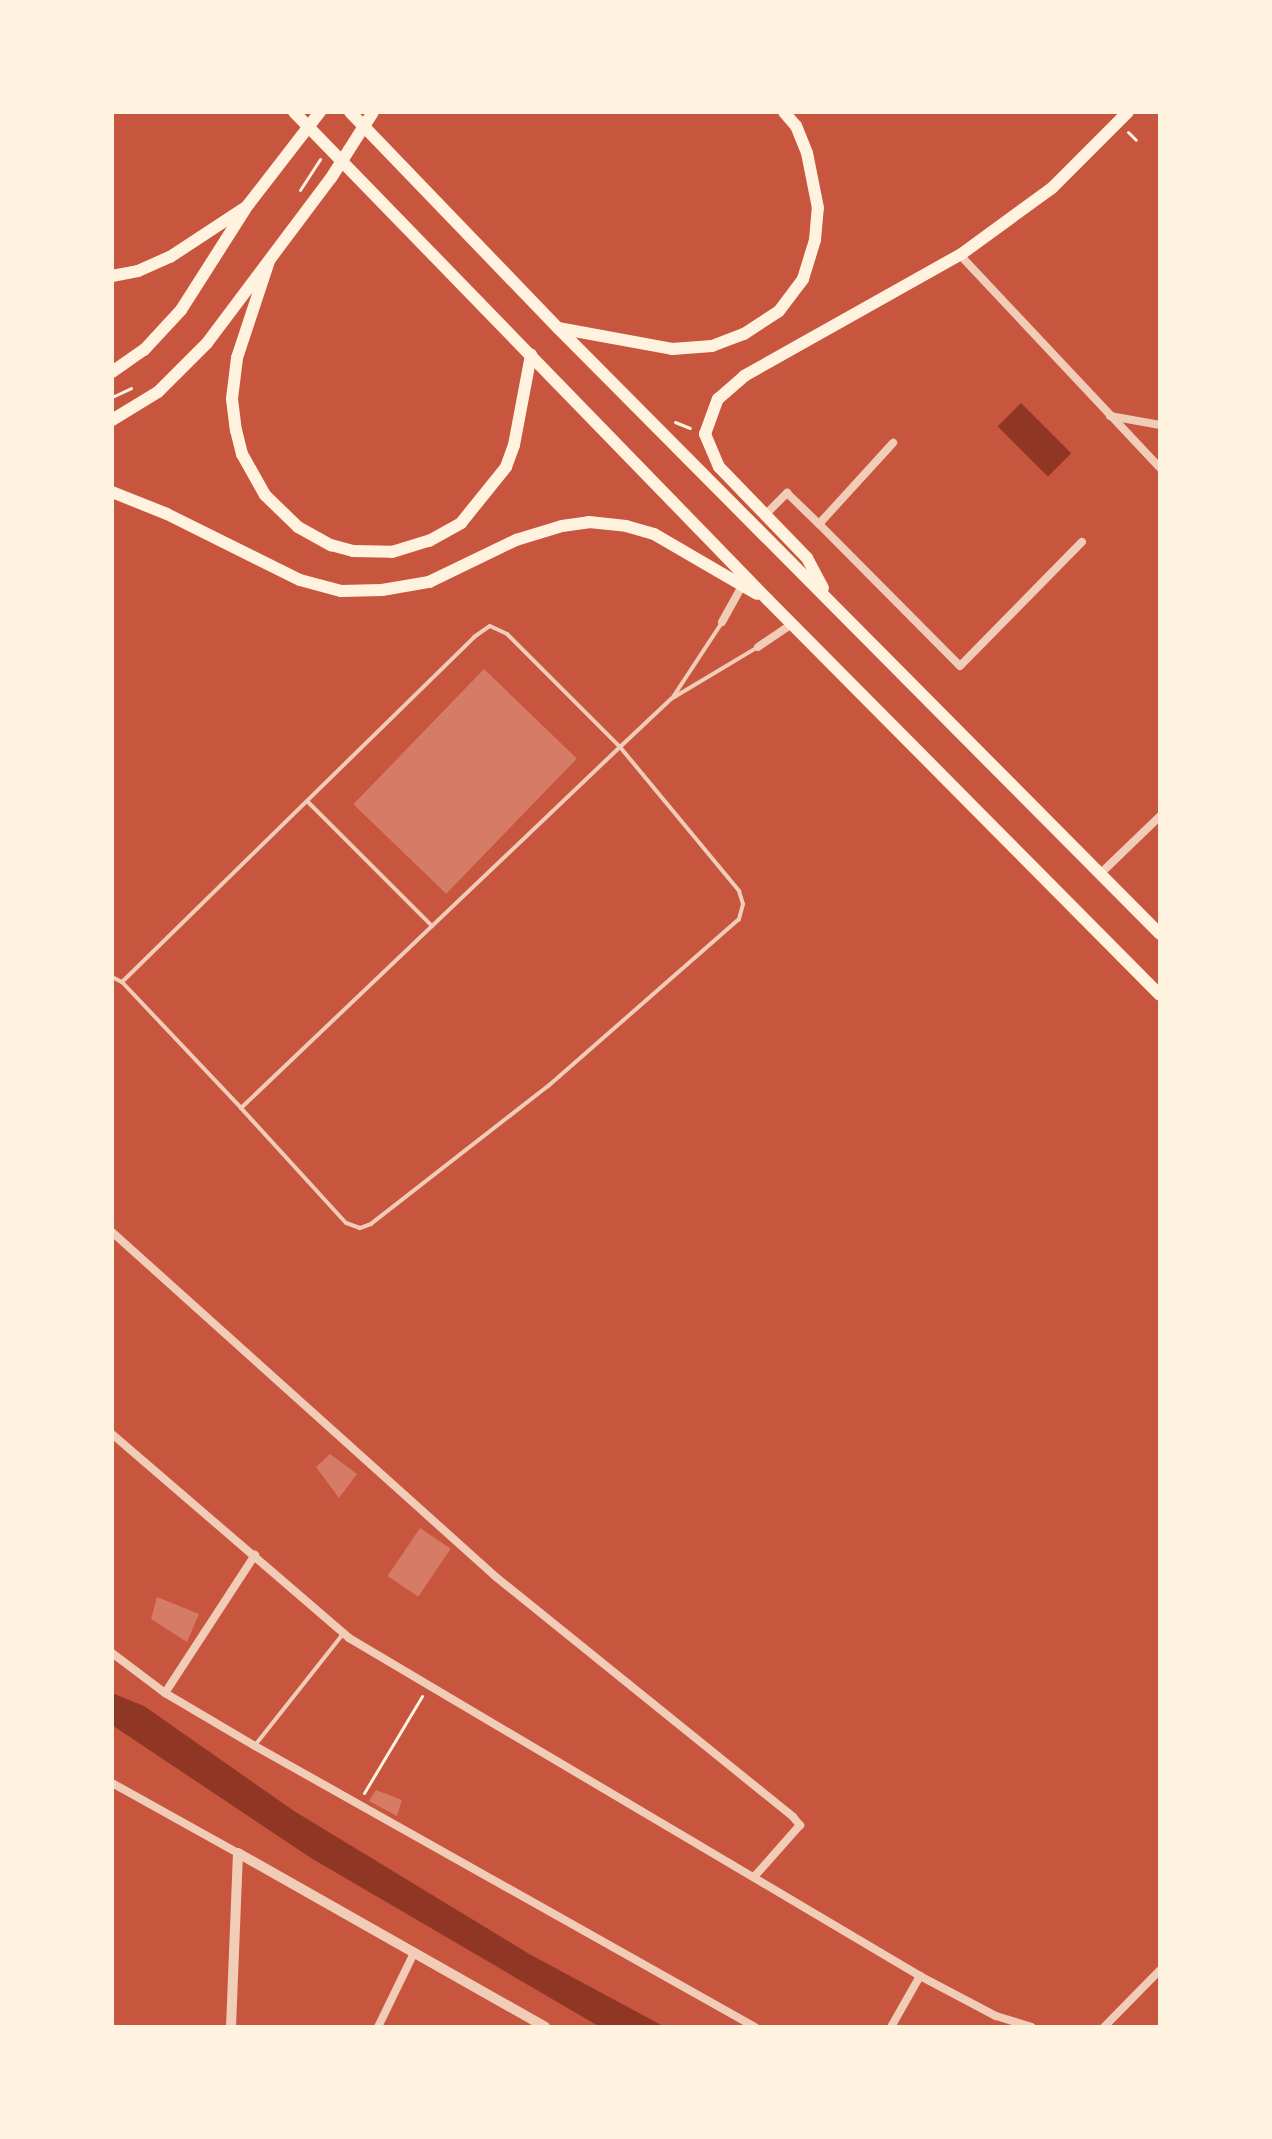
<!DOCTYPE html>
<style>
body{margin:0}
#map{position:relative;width:1272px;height:2139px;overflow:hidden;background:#c8553d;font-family:Roboto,sans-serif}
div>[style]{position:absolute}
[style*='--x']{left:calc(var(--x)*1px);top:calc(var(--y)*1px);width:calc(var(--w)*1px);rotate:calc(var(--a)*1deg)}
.water>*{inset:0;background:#8f3625;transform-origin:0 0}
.building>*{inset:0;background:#d67c66;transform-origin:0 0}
.path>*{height:3px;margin:-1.5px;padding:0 1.5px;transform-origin:1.5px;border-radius:1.5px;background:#fff3e0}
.service>*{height:4px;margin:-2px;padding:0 2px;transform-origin:2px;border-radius:2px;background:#f1ccb7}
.minor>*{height:8px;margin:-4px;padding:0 4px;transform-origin:4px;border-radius:4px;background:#f1ccb7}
.tertiary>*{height:10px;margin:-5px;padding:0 5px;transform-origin:5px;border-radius:5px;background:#f1ccb7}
.primary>*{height:12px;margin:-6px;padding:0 6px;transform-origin:6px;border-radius:6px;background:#fff3e0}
span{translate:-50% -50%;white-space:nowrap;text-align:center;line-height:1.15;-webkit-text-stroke:7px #fff3e0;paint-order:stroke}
.frame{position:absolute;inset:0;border:114px solid #fff3e0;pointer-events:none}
</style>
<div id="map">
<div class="water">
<i style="left:1021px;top:403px;width:71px;height:33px;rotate:45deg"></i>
<i style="clip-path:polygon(112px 1693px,144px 1706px,294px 1811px,531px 1955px,665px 2027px,600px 2027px,311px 1858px,112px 1725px)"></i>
</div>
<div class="building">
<i style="left:484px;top:669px;width:129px;height:188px;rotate:44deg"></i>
<i style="clip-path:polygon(330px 1454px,357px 1474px,339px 1498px,316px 1467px)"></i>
<i style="left:420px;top:1528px;width:37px;height:58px;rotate:34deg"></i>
<i style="clip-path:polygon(157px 1597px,199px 1614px,187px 1642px,151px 1619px)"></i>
<i style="clip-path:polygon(376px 1790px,402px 1800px,397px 1816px,369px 1801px)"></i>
</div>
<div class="path">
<i style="--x:1128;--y:132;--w:11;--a:45"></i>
<i style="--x:300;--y:190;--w:37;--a:-57"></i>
<i style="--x:112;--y:397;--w:21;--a:-25"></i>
<i style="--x:675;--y:422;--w:16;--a:22"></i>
<i style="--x:364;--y:1793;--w:113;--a:-59.1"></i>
</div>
<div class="service">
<i style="--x:673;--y:697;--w:87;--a:-56.7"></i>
<i style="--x:307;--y:801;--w:177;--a:45"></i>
<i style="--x:112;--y:977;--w:11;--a:27"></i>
<i style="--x:122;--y:982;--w:493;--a:-44.4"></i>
<i style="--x:474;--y:637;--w:19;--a:-35"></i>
<i style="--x:490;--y:626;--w:19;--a:25"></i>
<i style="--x:507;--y:634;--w:160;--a:45"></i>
<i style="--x:620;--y:747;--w:187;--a:50.4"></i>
<i style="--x:739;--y:891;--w:14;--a:73"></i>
<i style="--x:743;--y:904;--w:16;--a:105"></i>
<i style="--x:739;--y:919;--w:254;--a:138.8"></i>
<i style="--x:548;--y:1086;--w:224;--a:142.1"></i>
<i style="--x:371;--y:1224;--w:12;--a:160"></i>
<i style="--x:360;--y:1228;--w:15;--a:-160"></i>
<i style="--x:346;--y:1223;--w:156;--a:-132.4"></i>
<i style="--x:241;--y:1108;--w:523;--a:-43.61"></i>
<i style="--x:620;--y:747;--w:70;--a:-43.3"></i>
<i style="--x:671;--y:699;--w:101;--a:-30.9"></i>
<i style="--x:122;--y:982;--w:173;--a:46.6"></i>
<i style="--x:256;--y:1744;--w:139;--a:-51.7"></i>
</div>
<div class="minor">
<i style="--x:960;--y:255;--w:292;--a:46.8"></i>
<i style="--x:1110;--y:416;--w:51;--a:10.2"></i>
<i style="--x:764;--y:516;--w:33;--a:-45"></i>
<i style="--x:787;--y:493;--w:45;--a:44.1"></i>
<i style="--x:819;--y:524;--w:110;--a:-47.6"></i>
<i style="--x:819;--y:524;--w:200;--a:45.2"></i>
<i style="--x:960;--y:666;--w:174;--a:-45.5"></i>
<i style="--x:722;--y:622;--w:41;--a:-60.9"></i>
<i style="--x:758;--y:647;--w:41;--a:-34.1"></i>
<i style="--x:1100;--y:874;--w:83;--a:-44"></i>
<i style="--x:112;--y:1232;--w:516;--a:41.94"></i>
<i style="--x:496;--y:1577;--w:382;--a:38.9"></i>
<i style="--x:793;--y:1817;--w:11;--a:49"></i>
<i style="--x:800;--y:1825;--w:69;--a:131.5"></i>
<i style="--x:112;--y:1434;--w:313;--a:40.7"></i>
<i style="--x:349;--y:1638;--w:664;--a:30.62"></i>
<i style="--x:920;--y:1976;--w:86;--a:27.8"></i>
<i style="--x:996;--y:2016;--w:37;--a:17"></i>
<i style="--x:112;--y:1653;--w:66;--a:37"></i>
<i style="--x:165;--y:1693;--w:104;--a:30.5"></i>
<i style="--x:255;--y:1746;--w:574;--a:29.34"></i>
<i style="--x:165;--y:1693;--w:165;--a:-56.9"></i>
<i style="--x:112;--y:1783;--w:144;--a:29.1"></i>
<i style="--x:378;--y:2027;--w:82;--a:-64.1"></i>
<i style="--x:891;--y:2027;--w:59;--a:-60.4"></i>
<i style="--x:1104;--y:2027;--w:80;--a:-45.5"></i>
</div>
<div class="tertiary">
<i style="--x:231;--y:2027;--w:174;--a:-87.7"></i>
<i style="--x:238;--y:1853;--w:353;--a:29.5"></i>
</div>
<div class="primary">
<i style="--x:294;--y:112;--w:680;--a:45.83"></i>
<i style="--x:768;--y:600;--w:556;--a:45.22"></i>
<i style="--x:350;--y:112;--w:300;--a:46.1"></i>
<i style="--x:558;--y:328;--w:854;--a:45.19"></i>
<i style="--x:269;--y:261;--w:102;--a:108.3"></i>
<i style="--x:237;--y:358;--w:41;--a:97"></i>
<i style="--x:232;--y:399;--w:31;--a:83"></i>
<i style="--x:236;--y:430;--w:25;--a:76"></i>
<i style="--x:242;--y:454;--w:47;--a:60.7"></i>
<i style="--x:265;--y:495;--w:46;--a:44.1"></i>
<i style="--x:298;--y:527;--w:38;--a:29"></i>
<i style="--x:331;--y:545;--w:23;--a:15"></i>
<i style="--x:353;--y:551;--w:39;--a:1"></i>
<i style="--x:392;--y:552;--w:39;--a:-17"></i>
<i style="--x:429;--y:541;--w:37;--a:-29"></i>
<i style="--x:461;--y:523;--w:72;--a:-51.2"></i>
<i style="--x:506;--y:467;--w:23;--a:-70"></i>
<i style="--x:514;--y:445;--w:92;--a:-79.3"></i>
<i style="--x:112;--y:276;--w:26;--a:-11"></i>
<i style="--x:138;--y:271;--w:35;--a:-24"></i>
<i style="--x:170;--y:257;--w:91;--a:-33.3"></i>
<i style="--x:558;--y:328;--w:116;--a:10.4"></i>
<i style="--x:672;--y:349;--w:40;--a:-4.3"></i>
<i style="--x:712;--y:346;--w:34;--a:-21"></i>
<i style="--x:744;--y:334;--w:42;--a:-33.3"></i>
<i style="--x:779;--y:311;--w:40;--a:-53"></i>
<i style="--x:803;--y:279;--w:41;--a:-72.9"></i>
<i style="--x:815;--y:240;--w:32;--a:-85"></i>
<i style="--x:818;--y:208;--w:56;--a:-101.3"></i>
<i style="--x:807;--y:153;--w:29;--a:-112"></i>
<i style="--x:796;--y:126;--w:18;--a:-131"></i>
<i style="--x:112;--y:372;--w:39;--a:-35"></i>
<i style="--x:144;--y:350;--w:54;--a:-47.2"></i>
<i style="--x:181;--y:310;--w:125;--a:-57.5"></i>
<i style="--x:248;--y:205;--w:118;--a:-52.3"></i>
<i style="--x:112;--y:420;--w:54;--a:-31.3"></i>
<i style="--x:158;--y:392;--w:69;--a:-45"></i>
<i style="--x:207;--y:343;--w:206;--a:-53.1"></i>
<i style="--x:331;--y:178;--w:78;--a:-57.5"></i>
<i style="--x:112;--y:492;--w:59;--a:21.8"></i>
<i style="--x:167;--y:514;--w:148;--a:26.4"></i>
<i style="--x:300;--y:580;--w:42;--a:15"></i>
<i style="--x:341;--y:591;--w:41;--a:-1.4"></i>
<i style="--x:382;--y:590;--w:48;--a:-9.7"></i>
<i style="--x:429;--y:582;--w:97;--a:-25.8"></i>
<i style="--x:516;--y:540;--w:48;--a:-16.9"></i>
<i style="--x:562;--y:526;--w:27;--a:-8"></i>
<i style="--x:589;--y:522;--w:37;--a:6"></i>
<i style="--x:626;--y:526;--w:29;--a:16"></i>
<i style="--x:654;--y:534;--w:119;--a:30.2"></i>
<i style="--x:823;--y:588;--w:34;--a:-118"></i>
<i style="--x:807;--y:558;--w:127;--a:-134"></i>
<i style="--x:719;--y:467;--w:36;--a:-113"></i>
<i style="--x:705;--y:434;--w:37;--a:-70"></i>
<i style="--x:718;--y:399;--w:35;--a:-41"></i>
<i style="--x:744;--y:376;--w:248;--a:-29.3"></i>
<i style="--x:960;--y:255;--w:114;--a:-36.1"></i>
<i style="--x:1052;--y:188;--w:107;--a:-45"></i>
</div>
<div class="frame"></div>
</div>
